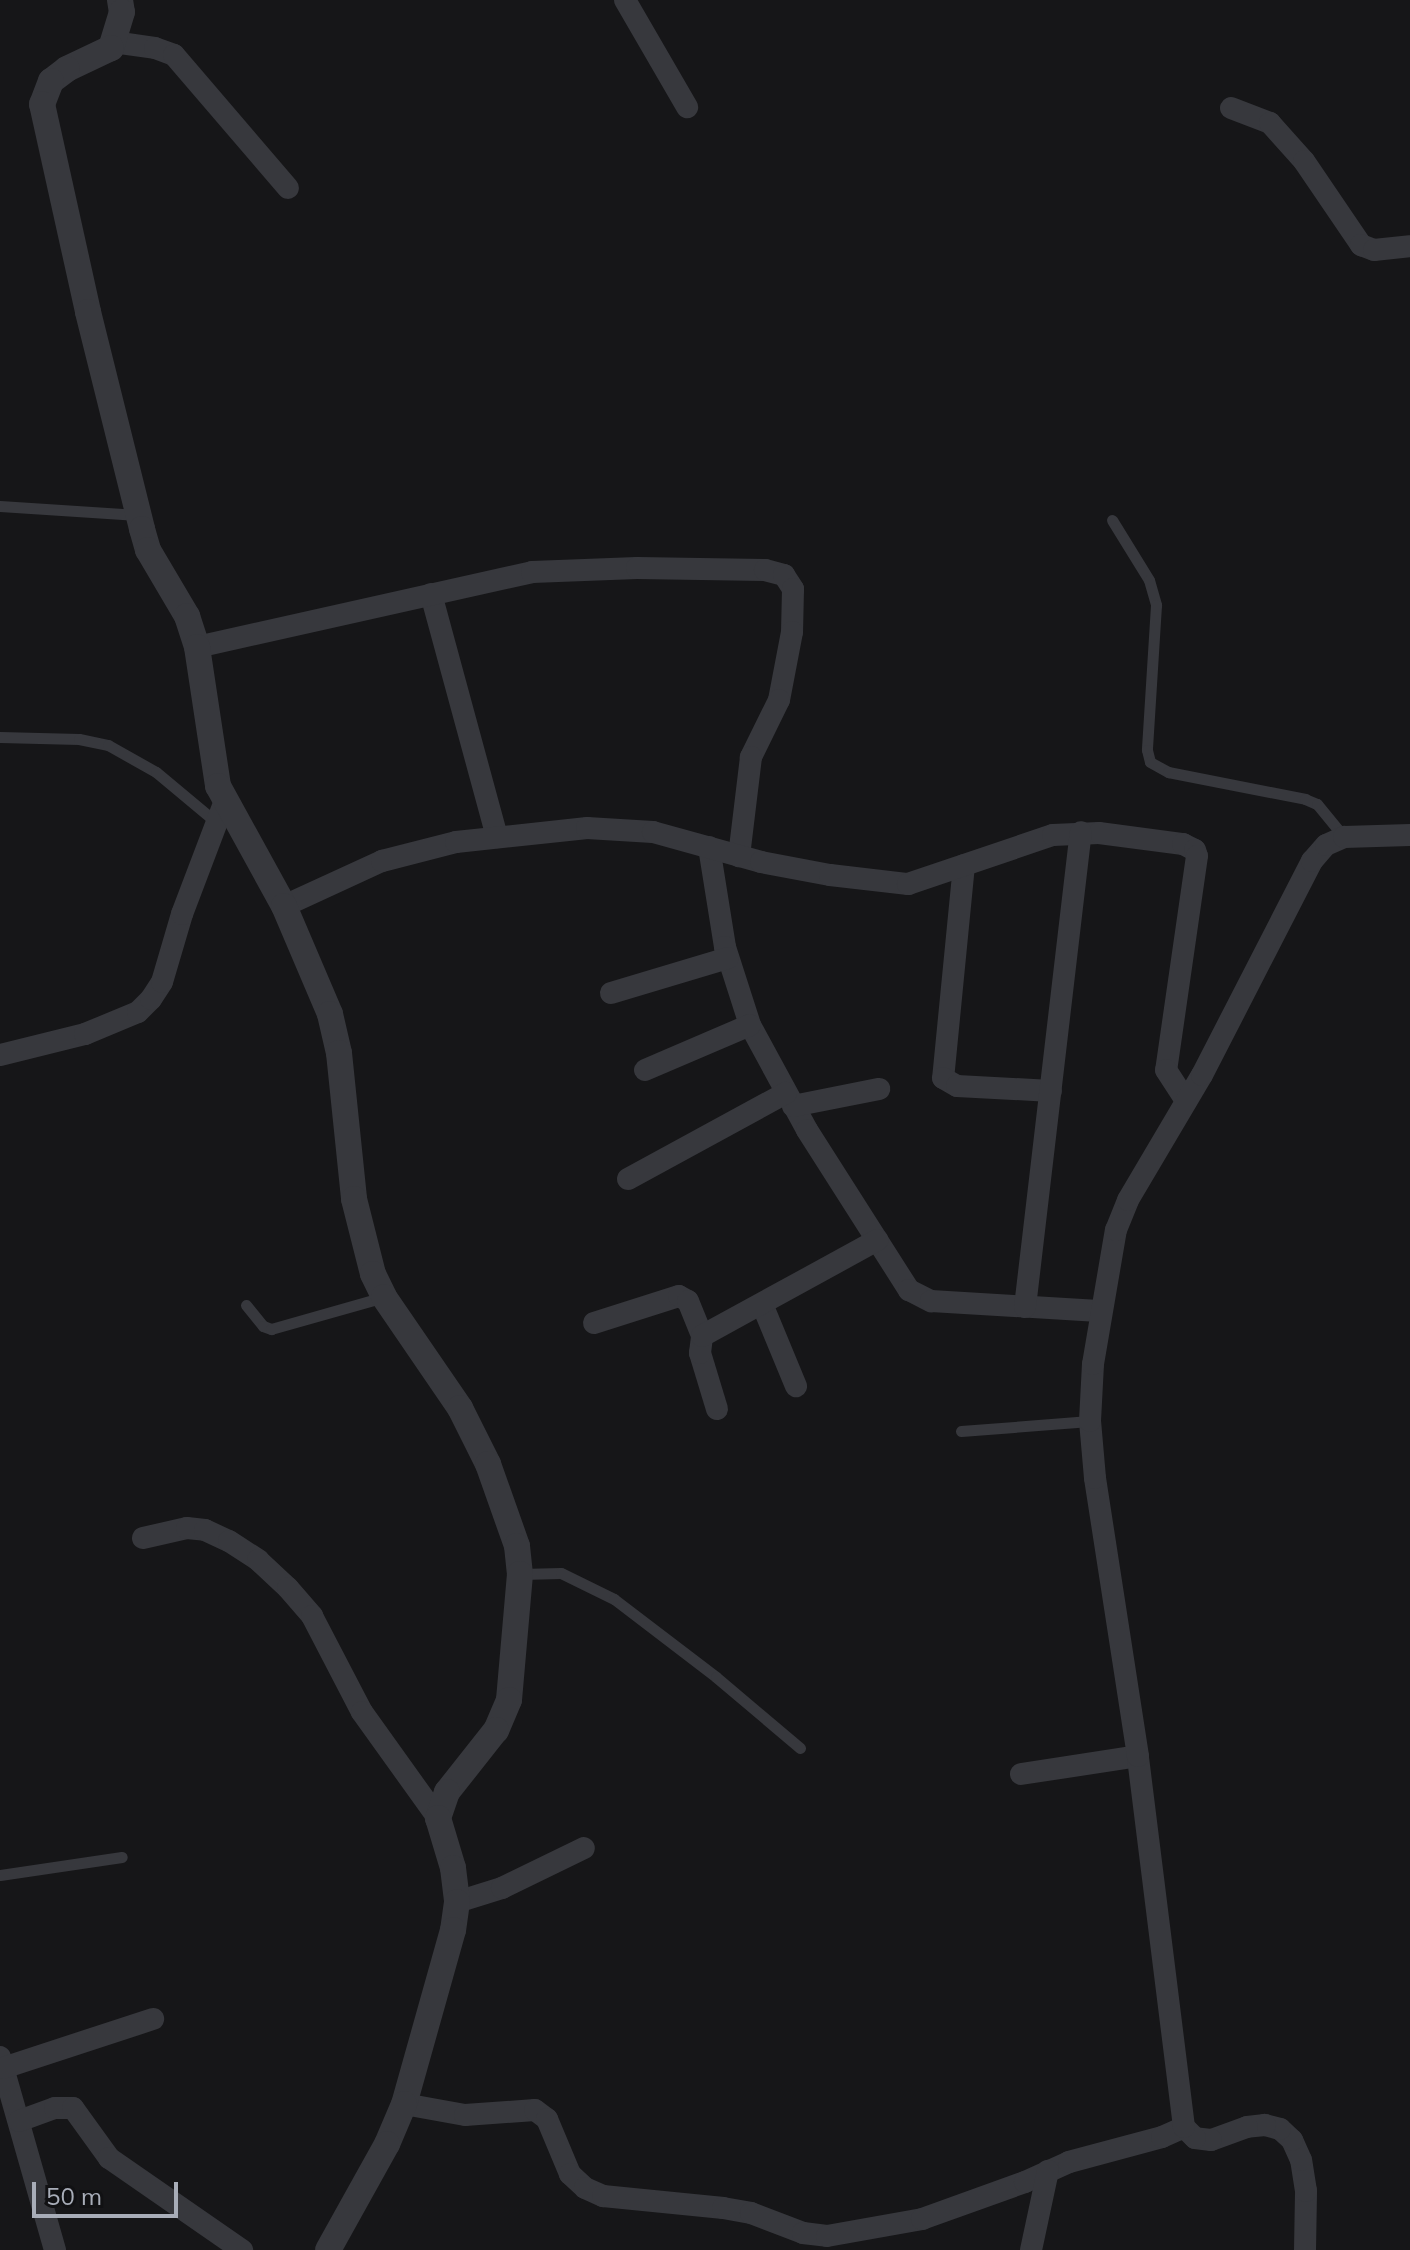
<!DOCTYPE html>
<style>
body{margin:0}
#map{position:relative;width:1410px;height:2250px;overflow:hidden;background:#161618;font-family:Mulish,sans-serif}
div>[style]{position:absolute}
[style*='--x']{left:calc(var(--x)*1px);top:calc(var(--y)*1px);width:calc(var(--w)*1px);rotate:calc(var(--a)*1deg)}
.service>*{height:11px;margin:-5.5px;padding:0 5.5px;transform-origin:5.5px;border-radius:5.5px;background:#37383d}
.minor>*{height:22px;margin:-11px;padding:0 11px;transform-origin:11px;border-radius:11px;background:#37383d}
.tertiary>*{height:26px;margin:-13px;padding:0 13px;transform-origin:13px;border-radius:13px;background:#37383d}
span{translate:-50% -50%;white-space:nowrap;text-align:center;line-height:1.15;-webkit-text-stroke:8px #111113;paint-order:stroke}
.scale{position:absolute;left:32px;top:2182px;width:146px;height:36px;box-sizing:border-box;border:4px solid #a8adb8;border-top:0;padding-left:10px;font-size:24px;line-height:28px;white-space:nowrap;color:#a8adb8;-webkit-text-stroke:6px #111113;paint-order:stroke}
</style>
<div id="map">
<div class="service">
<i style="--x:0;--y:506;--w:138;--a:3.7"></i>
<i style="--x:1112;--y:520;--w:70;--a:58.3"></i>
<i style="--x:1149;--y:580;--w:26;--a:74"></i>
<i style="--x:1156;--y:605;--w:145;--a:93.6"></i>
<i style="--x:1147;--y:750;--w:12;--a:76"></i>
<i style="--x:1150;--y:762;--w:21;--a:29"></i>
<i style="--x:1168;--y:772;--w:140;--a:11.1"></i>
<i style="--x:1305;--y:799;--w:13;--a:23"></i>
<i style="--x:1317;--y:804;--w:43;--a:50.7"></i>
<i style="--x:0;--y:737;--w:79;--a:1.5"></i>
<i style="--x:79;--y:739;--w:30;--a:12"></i>
<i style="--x:108;--y:745;--w:55;--a:29.4"></i>
<i style="--x:156;--y:772;--w:80;--a:39.9"></i>
<i style="--x:246;--y:1305;--w:27;--a:51"></i>
<i style="--x:263;--y:1326;--w:9;--a:21"></i>
<i style="--x:271;--y:1329;--w:117;--a:-15.8"></i>
<i style="--x:961;--y:1431;--w:129;--a:-4.4"></i>
<i style="--x:521;--y:1574;--w:40;--a:-1.4"></i>
<i style="--x:561;--y:1573;--w:59;--a:26.1"></i>
<i style="--x:614;--y:1599;--w:128;--a:37.4"></i>
<i style="--x:716;--y:1677;--w:110;--a:40.2"></i>
<i style="--x:0;--y:1875;--w:123;--a:-8.4"></i>
</div>
<div class="minor">
<i style="--x:625;--y:0;--w:124;--a:59.9"></i>
<i style="--x:113;--y:42;--w:42;--a:8.1"></i>
<i style="--x:155;--y:48;--w:20;--a:20"></i>
<i style="--x:174;--y:55;--w:175;--a:49.4"></i>
<i style="--x:1231;--y:108;--w:42;--a:21"></i>
<i style="--x:1270;--y:123;--w:51;--a:48.2"></i>
<i style="--x:1304;--y:161;--w:102;--a:55.8"></i>
<i style="--x:1361;--y:245;--w:14;--a:21"></i>
<i style="--x:1374;--y:250;--w:36;--a:-6"></i>
<i style="--x:431;--y:594;--w:252;--a:74.8"></i>
<i style="--x:197;--y:647;--w:343;--a:-12.6"></i>
<i style="--x:532;--y:572;--w:105;--a:-2.2"></i>
<i style="--x:637;--y:568;--w:128;--a:0.9"></i>
<i style="--x:765;--y:570;--w:20;--a:15"></i>
<i style="--x:784;--y:575;--w:17;--a:57"></i>
<i style="--x:793;--y:589;--w:43;--a:91.3"></i>
<i style="--x:792;--y:632;--w:69;--a:100.8"></i>
<i style="--x:779;--y:700;--w:64;--a:116.2"></i>
<i style="--x:751;--y:757;--w:100;--a:96.9"></i>
<i style="--x:709;--y:847;--w:101;--a:80.9"></i>
<i style="--x:725;--y:947;--w:82;--a:72.2"></i>
<i style="--x:750;--y:1025;--w:119;--a:61.5"></i>
<i style="--x:807;--y:1130;--w:190;--a:57.5"></i>
<i style="--x:909;--y:1290;--w:25;--a:27"></i>
<i style="--x:931;--y:1301;--w:168;--a:3.4"></i>
<i style="--x:964;--y:865;--w:214;--a:95.6"></i>
<i style="--x:943;--y:1078;--w:16;--a:30"></i>
<i style="--x:957;--y:1086;--w:94;--a:3"></i>
<i style="--x:284;--y:906;--w:108;--a:-24.7"></i>
<i style="--x:382;--y:861;--w:76;--a:-14.4"></i>
<i style="--x:456;--y:842;--w:132;--a:-6.1"></i>
<i style="--x:587;--y:828;--w:66;--a:3.5"></i>
<i style="--x:653;--y:832;--w:112;--a:15.5"></i>
<i style="--x:761;--y:862;--w:70;--a:10.7"></i>
<i style="--x:830;--y:875;--w:79;--a:6.6"></i>
<i style="--x:908;--y:884;--w:153;--a:-18.7"></i>
<i style="--x:1053;--y:835;--w:46;--a:-2.5"></i>
<i style="--x:1099;--y:833;--w:85;--a:7.5"></i>
<i style="--x:1183;--y:844;--w:13;--a:27"></i>
<i style="--x:1195;--y:850;--w:6;--a:72"></i>
<i style="--x:1197;--y:856;--w:216;--a:98.2"></i>
<i style="--x:1166;--y:1070;--w:37;--a:57"></i>
<i style="--x:611;--y:993;--w:122;--a:-16.7"></i>
<i style="--x:0;--y:1055;--w:88;--a:-13.9"></i>
<i style="--x:85;--y:1034;--w:57;--a:-22.5"></i>
<i style="--x:138;--y:1012;--w:18;--a:-45"></i>
<i style="--x:151;--y:999;--w:20;--a:-57"></i>
<i style="--x:162;--y:982;--w:71;--a:-73.6"></i>
<i style="--x:182;--y:914;--w:121;--a:-69.2"></i>
<i style="--x:645;--y:1070;--w:114;--a:-23.2"></i>
<i style="--x:793;--y:1106;--w:88;--a:-11.2"></i>
<i style="--x:628;--y:1179;--w:180;--a:-28.6"></i>
<i style="--x:762;--y:1304;--w:89;--a:67.5"></i>
<i style="--x:1025;--y:1307;--w:478;--a:-83.3"></i>
<i style="--x:594;--y:1323;--w:89;--a:-17.6"></i>
<i style="--x:679;--y:1296;--w:10;--a:29"></i>
<i style="--x:688;--y:1301;--w:38;--a:68"></i>
<i style="--x:717;--y:1409;--w:59;--a:-106.9"></i>
<i style="--x:700;--y:1353;--w:17;--a:-83"></i>
<i style="--x:702;--y:1336;--w:200;--a:-28.7"></i>
<i style="--x:143;--y:1538;--w:45;--a:-12.8"></i>
<i style="--x:187;--y:1528;--w:18;--a:6"></i>
<i style="--x:205;--y:1530;--w:26;--a:25"></i>
<i style="--x:229;--y:1541;--w:35;--a:33"></i>
<i style="--x:258;--y:1560;--w:41;--a:43"></i>
<i style="--x:288;--y:1588;--w:37;--a:49"></i>
<i style="--x:312;--y:1616;--w:108;--a:62.5"></i>
<i style="--x:362;--y:1712;--w:130;--a:54.4"></i>
<i style="--x:1021;--y:1774;--w:118;--a:-8.7"></i>
<i style="--x:457;--y:1902;--w:47;--a:-17.3"></i>
<i style="--x:502;--y:1888;--w:91;--a:-26"></i>
<i style="--x:0;--y:2057;--w:201;--a:74.1"></i>
<i style="--x:3;--y:2068;--w:158;--a:-18.1"></i>
<i style="--x:404;--y:2104;--w:62;--a:10.2"></i>
<i style="--x:465;--y:2115;--w:70;--a:-4.1"></i>
<i style="--x:535;--y:2110;--w:15;--a:37"></i>
<i style="--x:547;--y:2119;--w:60;--a:67.3"></i>
<i style="--x:570;--y:2174;--w:21;--a:43"></i>
<i style="--x:585;--y:2188;--w:20;--a:24"></i>
<i style="--x:603;--y:2196;--w:121;--a:5.7"></i>
<i style="--x:723;--y:2208;--w:28;--a:10"></i>
<i style="--x:751;--y:2213;--w:56;--a:21"></i>
<i style="--x:803;--y:2233;--w:24;--a:7"></i>
<i style="--x:827;--y:2236;--w:97;--a:-10.1"></i>
<i style="--x:922;--y:2219;--w:109;--a:-19.8"></i>
<i style="--x:1025;--y:2182;--w:48;--a:-24.4"></i>
<i style="--x:1069;--y:2162;--w:96;--a:-15"></i>
<i style="--x:1162;--y:2137;--w:24;--a:-24"></i>
<i style="--x:19;--y:2121;--w:38;--a:-20"></i>
<i style="--x:55;--y:2108;--w:18;--a:0"></i>
<i style="--x:73;--y:2108;--w:62;--a:54.2"></i>
<i style="--x:109;--y:2158;--w:162;--a:34.7"></i>
<i style="--x:1031;--y:2250;--w:81;--a:-77.9"></i>
<i style="--x:1305;--y:2250;--w:59;--a:-89"></i>
<i style="--x:1306;--y:2191;--w:31;--a:-99"></i>
<i style="--x:1301;--y:2160;--w:22;--a:-114"></i>
<i style="--x:1292;--y:2140;--w:16;--a:-137"></i>
<i style="--x:1280;--y:2129;--w:16;--a:-165"></i>
<i style="--x:1265;--y:2125;--w:18;--a:174"></i>
<i style="--x:1247;--y:2127;--w:38;--a:160"></i>
<i style="--x:1211;--y:2140;--w:16;--a:-173"></i>
<i style="--x:1195;--y:2138;--w:16;--a:-135"></i>
<i style="--x:1184;--y:2127;--w:374;--a:-97.1"></i>
<i style="--x:1138;--y:1756;--w:281;--a:-98.8"></i>
<i style="--x:1095;--y:1478;--w:57;--a:-95"></i>
<i style="--x:1090;--y:1421;--w:57;--a:-87"></i>
<i style="--x:1093;--y:1364;--w:136;--a:-80.3"></i>
<i style="--x:1116;--y:1230;--w:32;--a:-68"></i>
<i style="--x:1128;--y:1200;--w:145;--a:-59.4"></i>
<i style="--x:1202;--y:1075;--w:241;--a:-62.8"></i>
<i style="--x:1312;--y:861;--w:21;--a:-49"></i>
<i style="--x:1326;--y:845;--w:20;--a:-24"></i>
<i style="--x:1344;--y:837;--w:66;--a:-1.7"></i>
</div>
<div class="tertiary">
<i style="--x:120;--y:0;--w:12;--a:81"></i>
<i style="--x:122;--y:12;--w:38;--a:107"></i>
<i style="--x:111;--y:48;--w:49;--a:154.5"></i>
<i style="--x:67;--y:69;--w:20;--a:143"></i>
<i style="--x:51;--y:81;--w:25;--a:111"></i>
<i style="--x:42;--y:104;--w:213;--a:77.5"></i>
<i style="--x:88;--y:312;--w:224;--a:76"></i>
<i style="--x:142;--y:529;--w:22;--a:74"></i>
<i style="--x:148;--y:550;--w:77;--a:59.4"></i>
<i style="--x:187;--y:616;--w:33;--a:72"></i>
<i style="--x:197;--y:647;--w:141;--a:81.4"></i>
<i style="--x:218;--y:786;--w:137;--a:61.2"></i>
<i style="--x:284;--y:906;--w:117;--a:66.9"></i>
<i style="--x:330;--y:1014;--w:40;--a:77"></i>
<i style="--x:339;--y:1053;--w:147;--a:84.1"></i>
<i style="--x:354;--y:1199;--w:77;--a:75.8"></i>
<i style="--x:373;--y:1274;--w:25;--a:64"></i>
<i style="--x:384;--y:1297;--w:135;--a:55.6"></i>
<i style="--x:460;--y:1408;--w:63;--a:63.4"></i>
<i style="--x:488;--y:1464;--w:87;--a:70.5"></i>
<i style="--x:517;--y:1546;--w:28;--a:84"></i>
<i style="--x:520;--y:1574;--w:126;--a:95"></i>
<i style="--x:509;--y:1700;--w:33;--a:113"></i>
<i style="--x:496;--y:1730;--w:79;--a:128.3"></i>
<i style="--x:447;--y:1792;--w:28;--a:109"></i>
<i style="--x:438;--y:1818;--w:52;--a:73.3"></i>
<i style="--x:453;--y:1868;--w:34;--a:83"></i>
<i style="--x:457;--y:1902;--w:28;--a:98"></i>
<i style="--x:453;--y:1930;--w:181;--a:105.7"></i>
<i style="--x:404;--y:2104;--w:43;--a:113"></i>
<i style="--x:387;--y:2144;--w:121;--a:119.1"></i>
</div>
<div class="scale">50 m</div>
</div>
